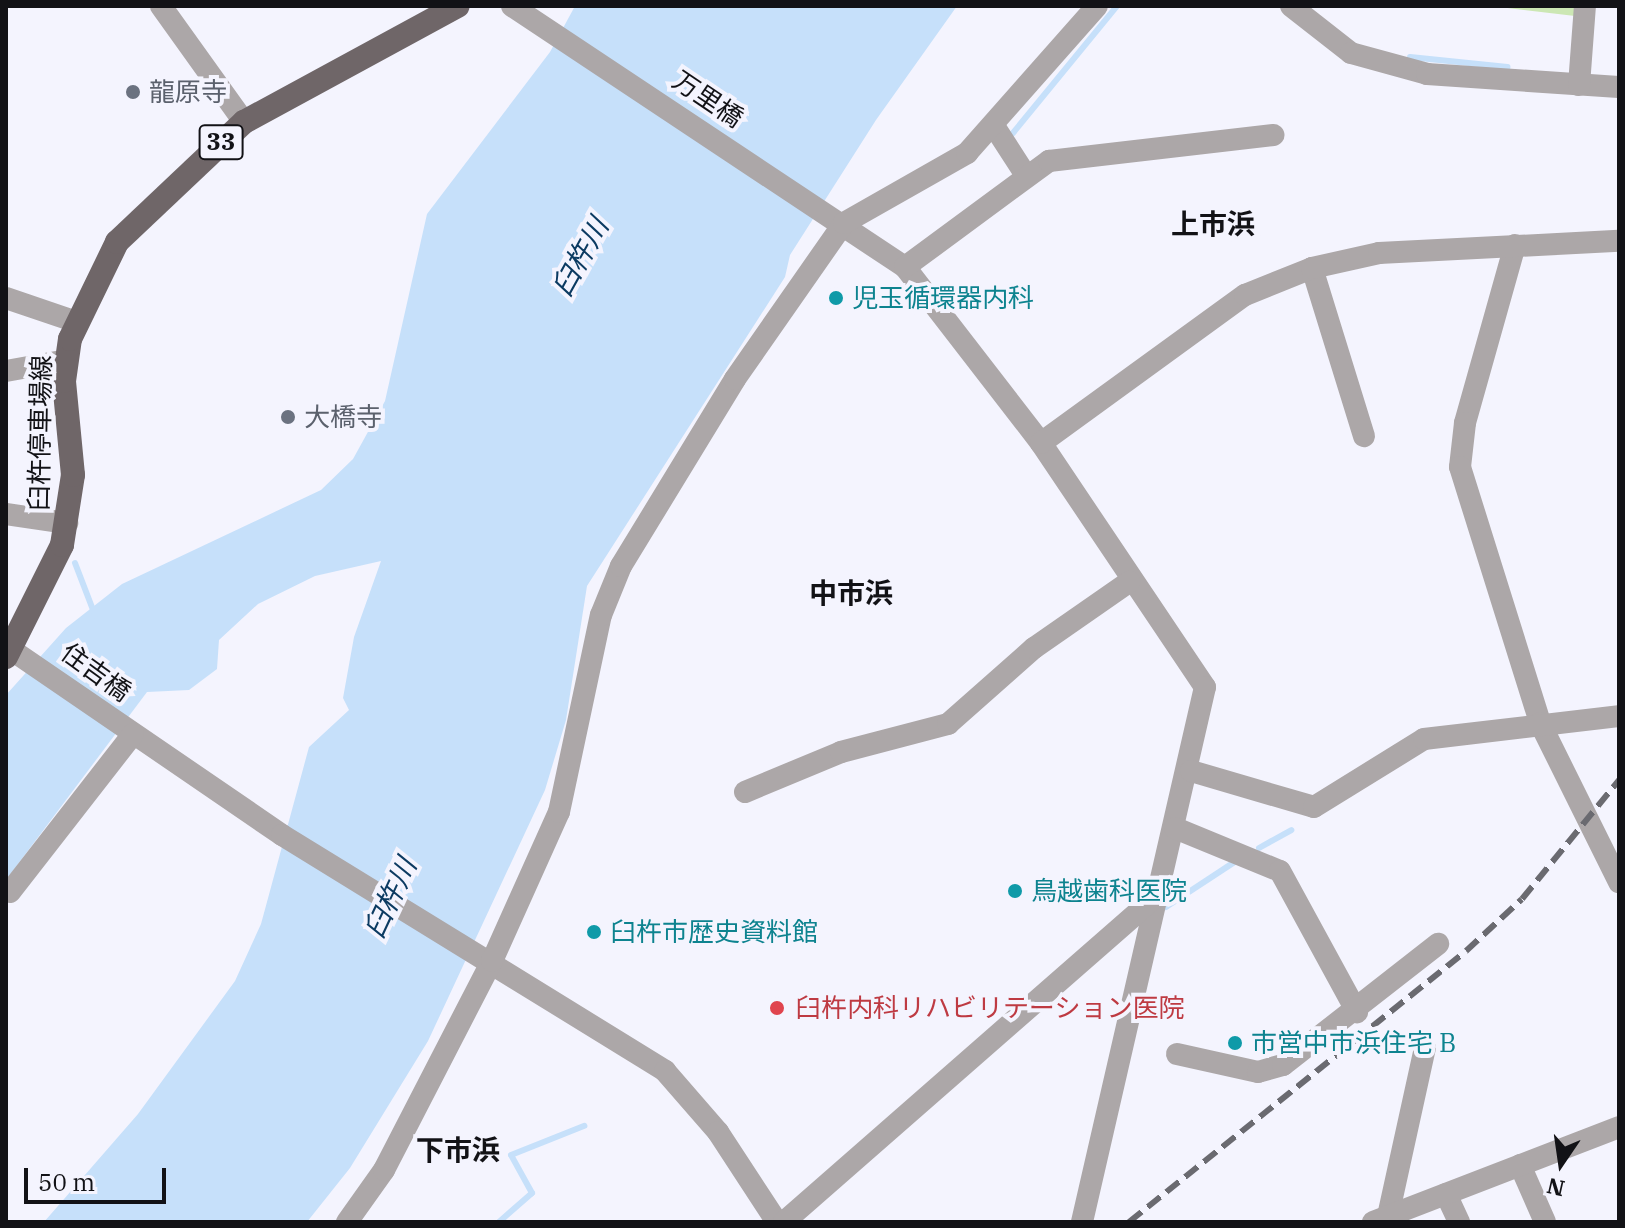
<!DOCTYPE html>
<meta charset="utf-8">
<style>
body{margin:0}
#map{position:relative;width:1625px;height:1228px;overflow:hidden;background:#f4f4fe;font-family:"IBM Plex Serif","Noto Sans JP",serif}
div>[style]{position:absolute}
[style*='--x']{left:calc(var(--x)*1px);top:calc(var(--y)*1px);width:calc(var(--w)*1px);rotate:calc(var(--a)*1deg)}
.green>*{inset:0;background:#cce7b4}
.water>*{inset:0;background:#c6e0fa}
.stream>*{height:6px;margin:-3px;padding:0 3px;transform-origin:3px;border-radius:3px;background:#c6e0fa}
.minor>*{height:22px;margin:-11px;padding:0 11px;transform-origin:11px;border-radius:11px;background:#aca7a8}
.major>*{height:24px;margin:-12px;padding:0 12px;transform-origin:12px;border-radius:12px;background:#6f6668}
.rail>*{height:6px;margin-top:-3px;transform-origin:0;background:repeating-linear-gradient(90deg,#6a6a70 0 16px,transparent 0 24px)}
.dots>*{width:22px;height:22px;translate:-50% -50%;box-sizing:border-box;border:4px solid #f4f4fe;border-radius:50%}
span{translate:-50% -50%;white-space:nowrap;text-align:center;line-height:1.15;-webkit-text-stroke:8px #f4f4fe;paint-order:stroke}
.shield-label span{padding:2px 6px;background:#f4f4fe;border:2px solid;border-radius:6px;-webkit-text-stroke-width:0}
.shield-label{font-size:24px;color:#121216;font-weight:700}
.worship-label{font-size:26px;color:#5b616d}
.left{translate:0 -50%;text-align:left}
.street-label{font-size:26px;color:#121216}
.culture-label{font-size:26px;color:#0d838f}
.health-label{font-size:26px;color:#be3a42}
.neighbourhood-label{font-size:28px;color:#121216;font-weight:700}
.water-label{font-size:28px;color:#0c3b62;font-style:italic}
.frame{position:absolute;inset:0;border:8px solid #121216;pointer-events:none}
.north{position:absolute;left:1521px;top:1124px;width:80px;height:80px;-webkit-text-stroke:6px #f4f4fe;paint-order:stroke;rotate:193deg;font-size:22px;font-weight:700;line-height:32px;text-align:center;color:#121216}
.north::after{content:'';display:block;margin:auto;width:28px;height:36px;background:#121216;clip-path:polygon(50% 0,100% 100%,50% 72%,0 100%)}
.scale{position:absolute;left:24px;top:1168px;width:142px;height:36px;box-sizing:border-box;border:4px solid #121216;border-top:0;padding-left:10px;font-size:24px;line-height:28px;white-space:nowrap;color:#121216;-webkit-text-stroke:6px #f4f4fe;paint-order:stroke}
</style>
<div id="map">
<div class="green">
<i style="clip-path:polygon(1491px 6px,1576px 6px,1575px 16px)"></i>
</div>
<div class="water">
<i style="clip-path:polygon(575px 6px,957px 6px,876px 120px,790px 255px,785px 277px,587px 586px,566px 720px,545px 790px,428px 1041px,350px 1168px,307px 1222px,44px 1222px,138px 1114px,235px 981px,261px 924px,309px 747px,349px 710px,343px 698px,354px 637px,381px 561px,315px 576px,258px 604px,219px 640px,217px 669px,189px 690px,147px 692px,6px 880px,6px 695px,66px 628px,122px 584px,321px 490px,353px 459px,385px 401px,427px 214px,550px 52px)"></i>
</div>
<div class="stream">
<i style="--x:1410;--y:57;--w:98;--a:5.9"></i>
<i style="--x:1013;--y:133;--w:164;--a:-50.7"></i>
<i style="--x:75;--y:563;--w:56;--a:69"></i>
<i style="--x:1259;--y:848;--w:37;--a:-29"></i>
<i style="--x:1166;--y:907;--w:84;--a:-33.3"></i>
<i style="--x:499;--y:1222;--w:44;--a:-41.3"></i>
<i style="--x:532;--y:1193;--w:43;--a:-118.9"></i>
<i style="--x:511;--y:1155;--w:79;--a:-21.7"></i>
</div>
<div class="minor">
<i style="--x:161;--y:6;--w:143;--a:54.4"></i>
<i style="--x:512;--y:6;--w:472;--a:33.6"></i>
<i style="--x:905;--y:267;--w:222;--a:52.3"></i>
<i style="--x:1041;--y:443;--w:294;--a:56.1"></i>
<i style="--x:1205;--y:687;--w:549;--a:102.95"></i>
<i style="--x:1291;--y:6;--w:76;--a:38.1"></i>
<i style="--x:1351;--y:53;--w:79;--a:15.4"></i>
<i style="--x:1427;--y:74;--w:192;--a:3.9"></i>
<i style="--x:1579;--y:85;--w:79;--a:-85.7"></i>
<i style="--x:994;--y:126;--w:57;--a:57.1"></i>
<i style="--x:1515;--y:245;--w:185;--a:105.7"></i>
<i style="--x:1465;--y:423;--w:44;--a:96.5"></i>
<i style="--x:1460;--y:467;--w:268;--a:72.6"></i>
<i style="--x:1540;--y:723;--w:178;--a:63.6"></i>
<i style="--x:905;--y:267;--w:179;--a:-36.4"></i>
<i style="--x:1049;--y:161;--w:226;--a:-6.6"></i>
<i style="--x:1312;--y:268;--w:176;--a:72.8"></i>
<i style="--x:6;--y:298;--w:75;--a:18.7"></i>
<i style="--x:6;--y:371;--w:62;--a:-10.2"></i>
<i style="--x:1041;--y:443;--w:252;--a:-36"></i>
<i style="--x:1245;--y:295;--w:72;--a:-21.9"></i>
<i style="--x:1312;--y:268;--w:69;--a:-12.6"></i>
<i style="--x:1379;--y:253;--w:240;--a:-2.9"></i>
<i style="--x:6;--y:514;--w:62;--a:8.4"></i>
<i style="--x:6;--y:646;--w:335;--a:34.4"></i>
<i style="--x:282;--y:835;--w:450;--a:31.6"></i>
<i style="--x:665;--y:1071;--w:81;--a:49"></i>
<i style="--x:718;--y:1132;--w:108;--a:56.8"></i>
<i style="--x:1191;--y:771;--w:128;--a:16.3"></i>
<i style="--x:1314;--y:807;--w:129;--a:-31.7"></i>
<i style="--x:1424;--y:739;--w:196;--a:-6.7"></i>
<i style="--x:745;--y:792;--w:104;--a:-22.6"></i>
<i style="--x:841;--y:752;--w:111;--a:-14.7"></i>
<i style="--x:948;--y:724;--w:115;--a:-41.5"></i>
<i style="--x:1034;--y:648;--w:116;--a:-34.8"></i>
<i style="--x:1175;--y:828;--w:113;--a:22.3"></i>
<i style="--x:1280;--y:871;--w:161;--a:61.4"></i>
<i style="--x:10;--y:892;--w:200;--a:-52.1"></i>
<i style="--x:1177;--y:1054;--w:83;--a:12.5"></i>
<i style="--x:1258;--y:1072;--w:26;--a:-16"></i>
<i style="--x:1283;--y:1065;--w:197;--a:-38"></i>
<i style="--x:1520;--y:1165;--w:62;--a:66.3"></i>
<i style="--x:1446;--y:1194;--w:31;--a:65"></i>
<i style="--x:1388;--y:1216;--w:172;--a:-77.6"></i>
<i style="--x:347;--y:1222;--w:64;--a:-54.6"></i>
<i style="--x:384;--y:1170;--w:235;--a:-62.7"></i>
<i style="--x:492;--y:961;--w:163;--a:-65.8"></i>
<i style="--x:559;--y:812;--w:201;--a:-78"></i>
<i style="--x:601;--y:615;--w:53;--a:-67.8"></i>
<i style="--x:621;--y:566;--w:219;--a:-58.6"></i>
<i style="--x:735;--y:379;--w:190;--a:-55.1"></i>
<i style="--x:844;--y:223;--w:142;--a:-29.6"></i>
<i style="--x:967;--y:153;--w:196;--a:-48.5"></i>
<i style="--x:784;--y:1222;--w:495;--a:-41.2"></i>
<i style="--x:1373;--y:1222;--w:264;--a:-21.1"></i>
</div>
<div class="major">
<i style="--x:6;--y:657;--w:125;--a:-63.4"></i>
<i style="--x:62;--y:545;--w:71;--a:-81.1"></i>
<i style="--x:73;--y:475;--w:94;--a:-95.5"></i>
<i style="--x:64;--y:381;--w:42;--a:-81.9"></i>
<i style="--x:70;--y:339;--w:108;--a:-64.1"></i>
<i style="--x:117;--y:242;--w:175;--a:-43.4"></i>
<i style="--x:244;--y:122;--w:243;--a:-28.5"></i>
</div>
<div class="rail">
<i style="--x:1129;--y:1222;--w:432;--a:-38.8"></i>
<i style="--x:1466;--y:951;--w:76;--a:-42.9"></i>
<i style="--x:1522;--y:899;--w:154;--a:-50.8"></i>
</div>
<div class="dots">
<i style="left:133px;top:92px;background:#6b7280"></i>
<i style="left:836px;top:298px;background:#0f9aa8"></i>
<i style="left:288px;top:417px;background:#6b7280"></i>
<i style="left:1015px;top:891px;background:#0f9aa8"></i>
<i style="left:594px;top:932px;background:#0f9aa8"></i>
<i style="left:777px;top:1008px;background:#e0444e"></i>
<i style="left:1235px;top:1043px;background:#0f9aa8"></i>
</div>
<div class="shield-label">
<span style="left:221px;top:142px">33</span>
</div>
<div class="worship-label">
<span class="left" style="left:149px;top:92px">龍原寺</span>
<span class="left" style="left:304px;top:417px">大橋寺</span>
</div>
<div class="street-label">
<span style="left:708px;top:99px;rotate:34deg">万里橋</span>
<span style="left:40px;top:433px;rotate:-89deg">臼杵停車場線</span>
<span style="left:96px;top:672px;rotate:36deg">住吉橋</span>
</div>
<div class="culture-label">
<span class="left" style="left:852px;top:298px">児玉循環器内科</span>
<span class="left" style="left:1031px;top:891px">鳥越歯科医院</span>
<span class="left" style="left:610px;top:932px">臼杵市歴史資料館</span>
<span class="left" style="left:1251px;top:1043px">市営中市浜住宅 B</span>
</div>
<div class="health-label">
<span class="left" style="left:795px;top:1008px">臼杵内科リハビリテーション医院</span>
</div>
<div class="neighbourhood-label">
<span style="left:1213px;top:224px">上市浜</span>
<span style="left:851px;top:593px">中市浜</span>
<span style="left:458px;top:1150px">下市浜</span>
</div>
<div class="water-label">
<span style="left:580px;top:257px;rotate:-61deg">臼杵川</span>
<span style="left:390px;top:898px;rotate:-65deg">臼杵川</span>
</div>
<div class="frame"></div>
<div class="north">N</div>
<div class="scale">50 m</div>
</div>
